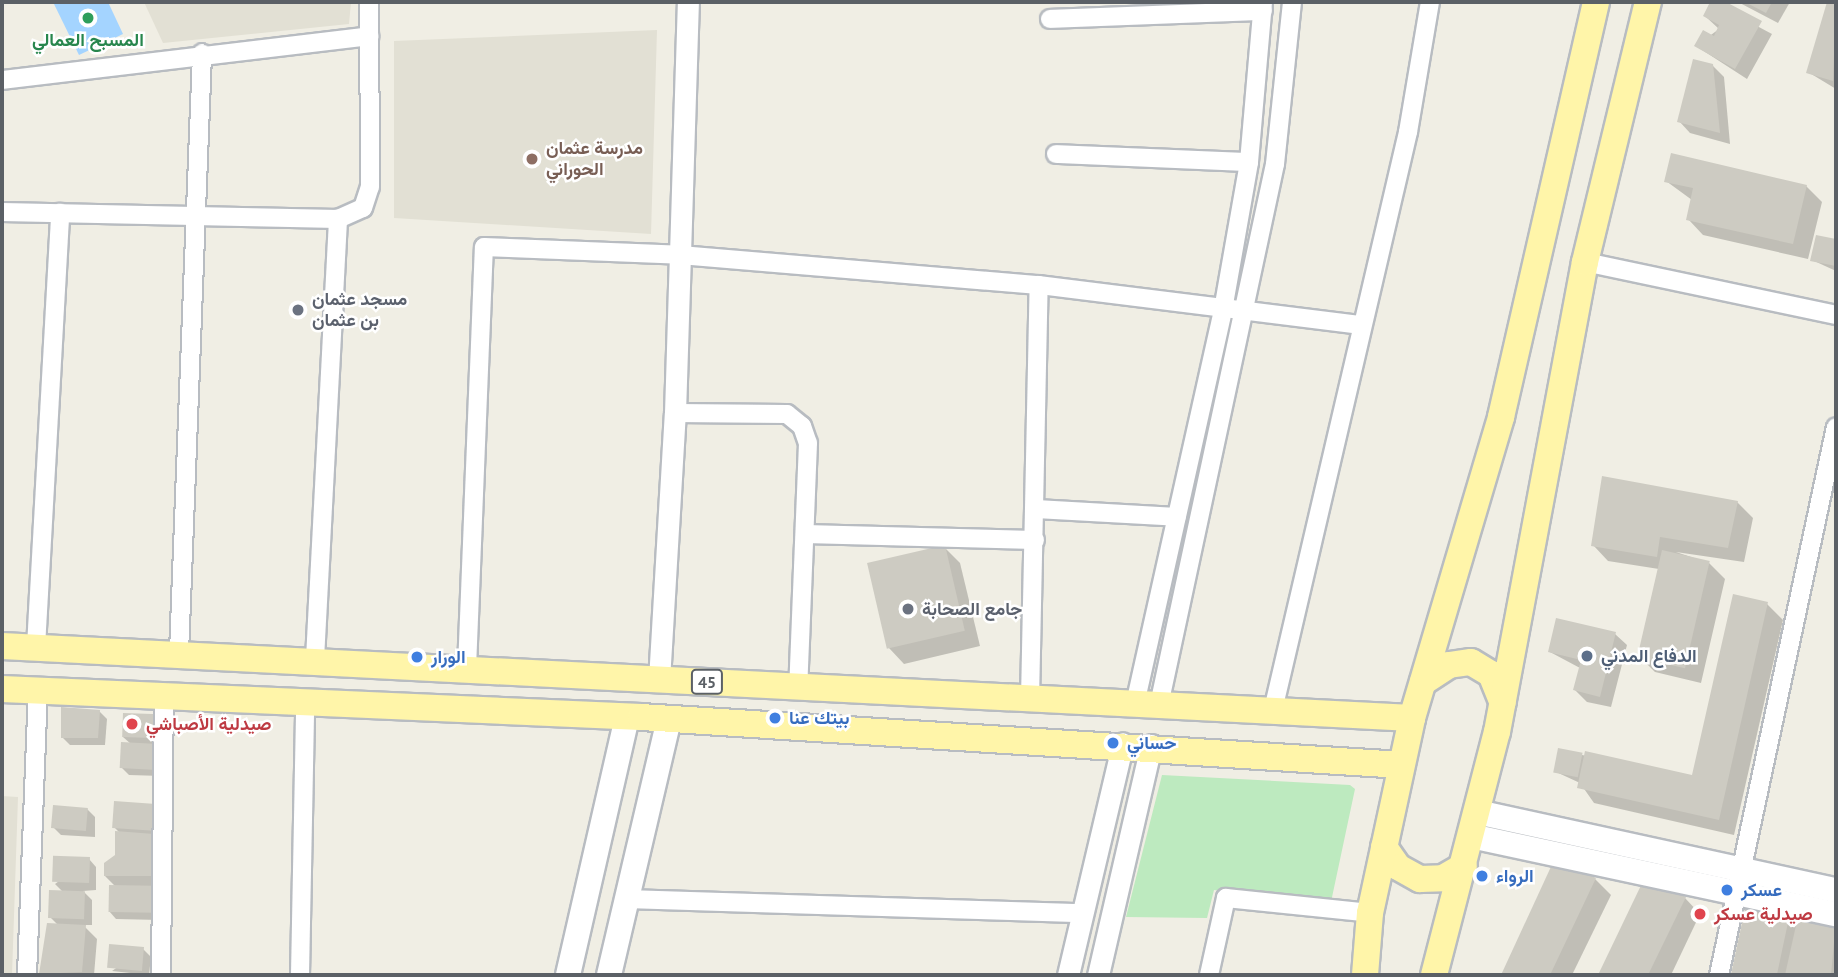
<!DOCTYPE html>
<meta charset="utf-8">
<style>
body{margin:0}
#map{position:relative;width:1838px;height:977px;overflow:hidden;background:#f0eee4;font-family:"PT Sans",Vazirmatn,sans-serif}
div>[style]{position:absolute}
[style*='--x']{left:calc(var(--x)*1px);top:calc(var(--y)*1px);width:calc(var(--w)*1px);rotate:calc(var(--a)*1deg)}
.education>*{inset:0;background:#e2e0d4}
.green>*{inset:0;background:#bdeabf}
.water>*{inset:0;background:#a4d4ff}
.shadow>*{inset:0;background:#0003}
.building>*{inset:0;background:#cdcbc2;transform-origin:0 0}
.roads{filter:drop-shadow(2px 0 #b8bcc1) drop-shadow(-2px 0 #b8bcc1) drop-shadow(0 2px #b8bcc1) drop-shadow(0 -2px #b8bcc1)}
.minor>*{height:18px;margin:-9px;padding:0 9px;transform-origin:9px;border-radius:9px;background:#fff}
.tertiary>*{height:21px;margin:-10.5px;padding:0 10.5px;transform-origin:10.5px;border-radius:10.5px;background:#fff}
.secondary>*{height:24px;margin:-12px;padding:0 12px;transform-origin:12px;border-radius:12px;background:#fff}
.primary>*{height:26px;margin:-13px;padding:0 13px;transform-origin:13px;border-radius:13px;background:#fff5a9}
.dots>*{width:19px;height:19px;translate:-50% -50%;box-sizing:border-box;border:4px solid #fff;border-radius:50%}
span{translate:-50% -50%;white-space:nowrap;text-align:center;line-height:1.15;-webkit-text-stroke:5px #fff;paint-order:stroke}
.shield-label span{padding:2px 5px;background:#fff;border:2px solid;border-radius:5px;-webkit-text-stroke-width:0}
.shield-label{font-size:16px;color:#5b6066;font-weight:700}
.leisure-label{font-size:18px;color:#27864d;font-weight:700}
.education-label{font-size:18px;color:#785e54;font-weight:700}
.left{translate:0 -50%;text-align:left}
.worship-label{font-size:18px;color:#5b616d;font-weight:700}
.service-label{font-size:18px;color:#4e5e75;font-weight:700}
.shop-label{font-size:18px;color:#366cbe;font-weight:700}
.health-label{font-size:18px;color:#be3a42;font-weight:700}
.frame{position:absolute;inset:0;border:4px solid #5b6066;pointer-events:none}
</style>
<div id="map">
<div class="education">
<i style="clip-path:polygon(144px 2px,351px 2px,349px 24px,163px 43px)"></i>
<i style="clip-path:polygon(657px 30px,651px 234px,394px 218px,394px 41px)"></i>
<i style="clip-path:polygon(2px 796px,18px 797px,12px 975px,2px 975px)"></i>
</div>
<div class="green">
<i style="clip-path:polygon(1162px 775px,1350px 785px,1355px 789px,1331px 902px,1214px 890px,1207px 918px,1126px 917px)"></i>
</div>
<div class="water">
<i style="clip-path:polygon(53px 2px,108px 2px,123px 34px,79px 55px)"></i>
</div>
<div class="shadow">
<i style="clip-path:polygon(1712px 2px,1772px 34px,1747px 79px,1696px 46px,1719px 29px,1705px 16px)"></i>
<i style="clip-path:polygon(1738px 2px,1790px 2px,1778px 23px)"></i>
<i style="clip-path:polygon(1829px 2px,1836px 2px,1836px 89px,1808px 72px)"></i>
<i style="clip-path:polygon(1712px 65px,1724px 77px,1730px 144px,1690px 133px,1679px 121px)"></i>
<i style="clip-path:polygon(1666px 181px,1806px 186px,1822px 202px,1808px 259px,1703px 235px,1688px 219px,1692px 200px)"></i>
<i style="clip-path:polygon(1817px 237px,1836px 241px,1836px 271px,1812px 260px)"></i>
<i style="clip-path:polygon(1737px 502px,1753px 518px,1744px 562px,1676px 552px,1709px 563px,1725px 579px,1701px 683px,1655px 672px,1640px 657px,1659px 569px,1608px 561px,1593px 545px)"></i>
<i style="clip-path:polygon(944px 547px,960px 563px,980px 646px,904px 664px,889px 648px)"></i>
<i style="clip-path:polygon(1767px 604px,1783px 620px,1734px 835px,1594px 803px,1580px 783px,1554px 771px,1582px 755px,1693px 777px)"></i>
<i style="clip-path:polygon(1615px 634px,1627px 645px,1611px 707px,1587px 702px,1575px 690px,1580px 668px,1550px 652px)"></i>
<i style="clip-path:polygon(99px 711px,107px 719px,105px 745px,70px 745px,62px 737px)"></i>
<i style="clip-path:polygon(159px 716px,162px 776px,129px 775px,121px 767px,131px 744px,123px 737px)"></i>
<i style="clip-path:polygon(156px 805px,160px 920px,116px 919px,109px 911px,116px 887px,105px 876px,117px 856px,120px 833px,114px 827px)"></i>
<i style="clip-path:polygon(87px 809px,95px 817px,95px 837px,61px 835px,53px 827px)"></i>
<i style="clip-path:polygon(89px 859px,96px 867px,96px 890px,83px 891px,92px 900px,92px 925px,83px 925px,97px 939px,94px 975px,43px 975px,58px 925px,50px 917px,63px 892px,55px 884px)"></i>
<i style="clip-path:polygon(1595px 879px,1611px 895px,1572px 975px,1503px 975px)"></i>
<i style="clip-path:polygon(1645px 880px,1685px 898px,1700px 914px,1671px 975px,1600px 975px)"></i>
<i style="clip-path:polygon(1749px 901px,1836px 922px,1836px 975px,1732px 975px)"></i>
<i style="clip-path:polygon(143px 949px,151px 957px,149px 975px,112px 971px)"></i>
</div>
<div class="building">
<i style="clip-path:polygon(1710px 2px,1726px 2px,1762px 21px,1735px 69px,1694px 46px,1703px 30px,1714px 36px,1719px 25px,1703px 16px)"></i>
<i style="clip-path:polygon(1745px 2px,1772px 2px,1766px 13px)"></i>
<i style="clip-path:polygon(1827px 2px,1836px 2px,1833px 81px,1806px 73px)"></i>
<i style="clip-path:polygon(1693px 59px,1713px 64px,1720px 133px,1677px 122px)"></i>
<i style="clip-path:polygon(1671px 153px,1807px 185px,1793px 244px,1686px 220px,1693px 188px,1664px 182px)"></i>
<i style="clip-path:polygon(1816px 235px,1836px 239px,1836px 266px,1810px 261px)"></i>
<i style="clip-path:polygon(1602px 476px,1738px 501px,1728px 548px,1660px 537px,1657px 557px,1591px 546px)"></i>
<i style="left:945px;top:545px;width:88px;height:80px;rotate:77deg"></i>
<i style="left:1662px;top:550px;width:49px;height:110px;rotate:13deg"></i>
<i style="clip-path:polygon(1733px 594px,1768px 602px,1719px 820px,1577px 788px,1585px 751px,1692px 775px)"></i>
<i style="clip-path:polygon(1556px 618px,1616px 632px,1600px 697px,1573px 690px,1581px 660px,1548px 652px)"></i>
<i style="clip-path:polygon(61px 707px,100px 710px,98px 738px,61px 738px)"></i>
<i style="left:123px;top:713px;width:37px;height:24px;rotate:2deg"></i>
<i style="left:121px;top:742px;width:37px;height:26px;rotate:3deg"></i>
<i style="left:1558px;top:748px;width:25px;height:25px;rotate:11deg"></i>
<i style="left:114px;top:801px;width:42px;height:27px;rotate:4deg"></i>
<i style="left:53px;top:805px;width:35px;height:23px;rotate:5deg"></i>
<i style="clip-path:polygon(115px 831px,154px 834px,153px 876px,104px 876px,104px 863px,115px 855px)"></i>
<i style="left:90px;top:857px;width:26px;height:37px;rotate:92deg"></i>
<i style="clip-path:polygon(1555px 858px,1596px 878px,1550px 975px,1501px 975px)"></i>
<i style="clip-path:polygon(1645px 877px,1686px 897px,1648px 975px,1598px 975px)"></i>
<i style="left:109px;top:885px;width:46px;height:27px;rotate:1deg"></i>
<i style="left:49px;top:890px;width:36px;height:28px;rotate:2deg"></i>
<i style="left:1747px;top:899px;width:45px;height:78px;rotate:12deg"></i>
<i style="clip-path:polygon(1799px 912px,1836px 920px,1831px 975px,1785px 975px)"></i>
<i style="clip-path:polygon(47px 923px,86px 925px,82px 972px,39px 974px)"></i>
<i style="left:144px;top:947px;width:24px;height:35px;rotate:95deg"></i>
</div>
<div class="roads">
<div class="minor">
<i style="--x:1050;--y:19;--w:213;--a:-2.2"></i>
<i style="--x:2;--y:80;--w:370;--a:-6.8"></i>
<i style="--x:1056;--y:154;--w:193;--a:2.4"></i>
<i style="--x:2;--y:212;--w:336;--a:1.2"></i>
<i style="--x:338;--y:219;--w:27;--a:-24"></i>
<i style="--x:363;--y:208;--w:22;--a:-72"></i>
<i style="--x:370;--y:187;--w:185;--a:-90.3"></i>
<i style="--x:1585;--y:262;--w:257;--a:11.9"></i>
<i style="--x:675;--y:413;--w:112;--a:0.5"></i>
<i style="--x:787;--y:414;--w:19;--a:39"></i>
<i style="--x:802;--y:426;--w:18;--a:71"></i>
<i style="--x:808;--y:443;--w:245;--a:92.3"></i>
<i style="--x:1036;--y:509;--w:141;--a:3.2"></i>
<i style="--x:805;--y:534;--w:230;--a:1.5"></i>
<i style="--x:36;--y:647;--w:435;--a:-86.8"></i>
<i style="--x:179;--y:653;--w:600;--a:-87.8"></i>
<i style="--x:315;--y:659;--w:441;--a:-87"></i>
<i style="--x:467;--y:668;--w:421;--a:-87.7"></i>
<i style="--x:484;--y:247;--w:196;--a:2.3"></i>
<i style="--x:680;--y:255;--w:360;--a:4.8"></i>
<i style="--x:1039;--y:285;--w:322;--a:7.1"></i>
<i style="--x:1030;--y:699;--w:414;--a:-88.8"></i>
<i style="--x:1135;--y:704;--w:404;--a:-77.4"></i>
<i style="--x:1223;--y:310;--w:150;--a:-80"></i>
<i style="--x:1249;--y:162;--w:161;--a:-85"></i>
<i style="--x:1159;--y:705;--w:553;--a:-77.9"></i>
<i style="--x:1275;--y:164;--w:163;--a:-84"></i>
<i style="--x:1273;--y:710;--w:594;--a:-76.85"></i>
<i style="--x:1408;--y:132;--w:132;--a:-80.4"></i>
<i style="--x:627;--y:899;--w:455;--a:1.8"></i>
<i style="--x:27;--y:975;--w:284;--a:-87.8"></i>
<i style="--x:161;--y:975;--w:280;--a:-89.4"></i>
<i style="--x:300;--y:975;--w:272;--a:-88.9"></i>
<i style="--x:1209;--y:975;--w:79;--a:-77.6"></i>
<i style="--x:1226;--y:898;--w:145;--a:5.9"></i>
<i style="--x:1719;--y:975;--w:560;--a:-77.95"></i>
</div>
<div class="tertiary">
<i style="--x:659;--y:680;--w:267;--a:-86.6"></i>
<i style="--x:675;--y:413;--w:411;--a:-88.2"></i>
<i style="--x:1068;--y:975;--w:238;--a:-76.7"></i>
<i style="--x:1098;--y:975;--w:236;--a:-77"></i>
</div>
<div class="secondary">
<i style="--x:1477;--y:812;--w:367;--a:12.3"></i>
<i style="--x:1471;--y:836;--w:373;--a:12.1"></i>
<i style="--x:568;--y:975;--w:265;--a:-77.1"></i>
<i style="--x:609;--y:975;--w:262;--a:-76.8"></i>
</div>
<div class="primary">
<i style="--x:2;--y:646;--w:1412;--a:2.92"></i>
<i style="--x:1423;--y:682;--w:31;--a:-33"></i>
<i style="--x:1449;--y:665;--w:22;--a:-8"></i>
<i style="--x:1471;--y:662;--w:23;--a:31"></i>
<i style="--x:1491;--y:674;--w:31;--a:68"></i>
<i style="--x:2;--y:689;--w:640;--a:2.51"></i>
<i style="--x:641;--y:717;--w:762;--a:3.61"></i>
<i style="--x:1384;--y:847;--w:24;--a:55"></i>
<i style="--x:1398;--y:867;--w:25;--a:29"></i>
<i style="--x:1420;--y:879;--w:23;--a:-2"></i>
<i style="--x:1443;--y:878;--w:24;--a:-30"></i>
<i style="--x:1365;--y:975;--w:62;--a:-85.4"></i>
<i style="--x:1370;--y:913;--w:199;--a:-77.8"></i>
<i style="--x:1412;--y:718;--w:314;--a:-73.5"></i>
<i style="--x:1501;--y:417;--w:426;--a:-77.1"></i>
<i style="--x:1434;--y:975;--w:251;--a:-75.5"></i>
<i style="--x:1497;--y:732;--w:478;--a:-79.4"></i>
<i style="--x:1585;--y:262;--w:268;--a:-76.4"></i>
</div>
</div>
<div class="dots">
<i style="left:88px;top:18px;background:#2e9e5b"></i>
<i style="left:532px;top:159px;background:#8d6e63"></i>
<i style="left:298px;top:310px;background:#6b7280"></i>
<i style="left:908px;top:609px;background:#6b7280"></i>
<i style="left:1587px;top:656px;background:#5c6f8a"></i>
<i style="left:417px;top:657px;background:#3f7fe0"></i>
<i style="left:775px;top:718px;background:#3f7fe0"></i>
<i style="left:132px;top:724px;background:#e0444e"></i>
<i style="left:1113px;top:743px;background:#3f7fe0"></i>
<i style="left:1482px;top:876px;background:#3f7fe0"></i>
<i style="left:1727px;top:890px;background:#3f7fe0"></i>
<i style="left:1700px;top:914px;background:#e0444e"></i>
</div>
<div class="shield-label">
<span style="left:707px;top:682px">45</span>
</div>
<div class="leisure-label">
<span style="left:88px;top:40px">المسبح العمالي</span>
</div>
<div class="education-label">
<span class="left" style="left:546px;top:159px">مدرسة عثمان<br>الحوراني</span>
</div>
<div class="worship-label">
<span class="left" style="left:312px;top:310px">مسجد عثمان<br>بن عثمان</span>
<span class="left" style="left:922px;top:609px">جامع الصحابة</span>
</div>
<div class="service-label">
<span class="left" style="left:1601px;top:656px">الدفاع المدني</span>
</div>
<div class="shop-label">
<span class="left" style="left:431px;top:657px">الورار</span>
<span class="left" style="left:789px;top:718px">بيتك عنا</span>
<span class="left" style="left:1127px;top:743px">حساني</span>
<span class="left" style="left:1496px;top:876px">الرواء</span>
<span class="left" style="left:1741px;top:890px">عسكر</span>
</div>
<div class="health-label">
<span class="left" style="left:146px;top:724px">صيدلية الأصباشي</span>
<span class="left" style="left:1714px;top:914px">صيدلية عسكر</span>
</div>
<div class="frame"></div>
</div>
